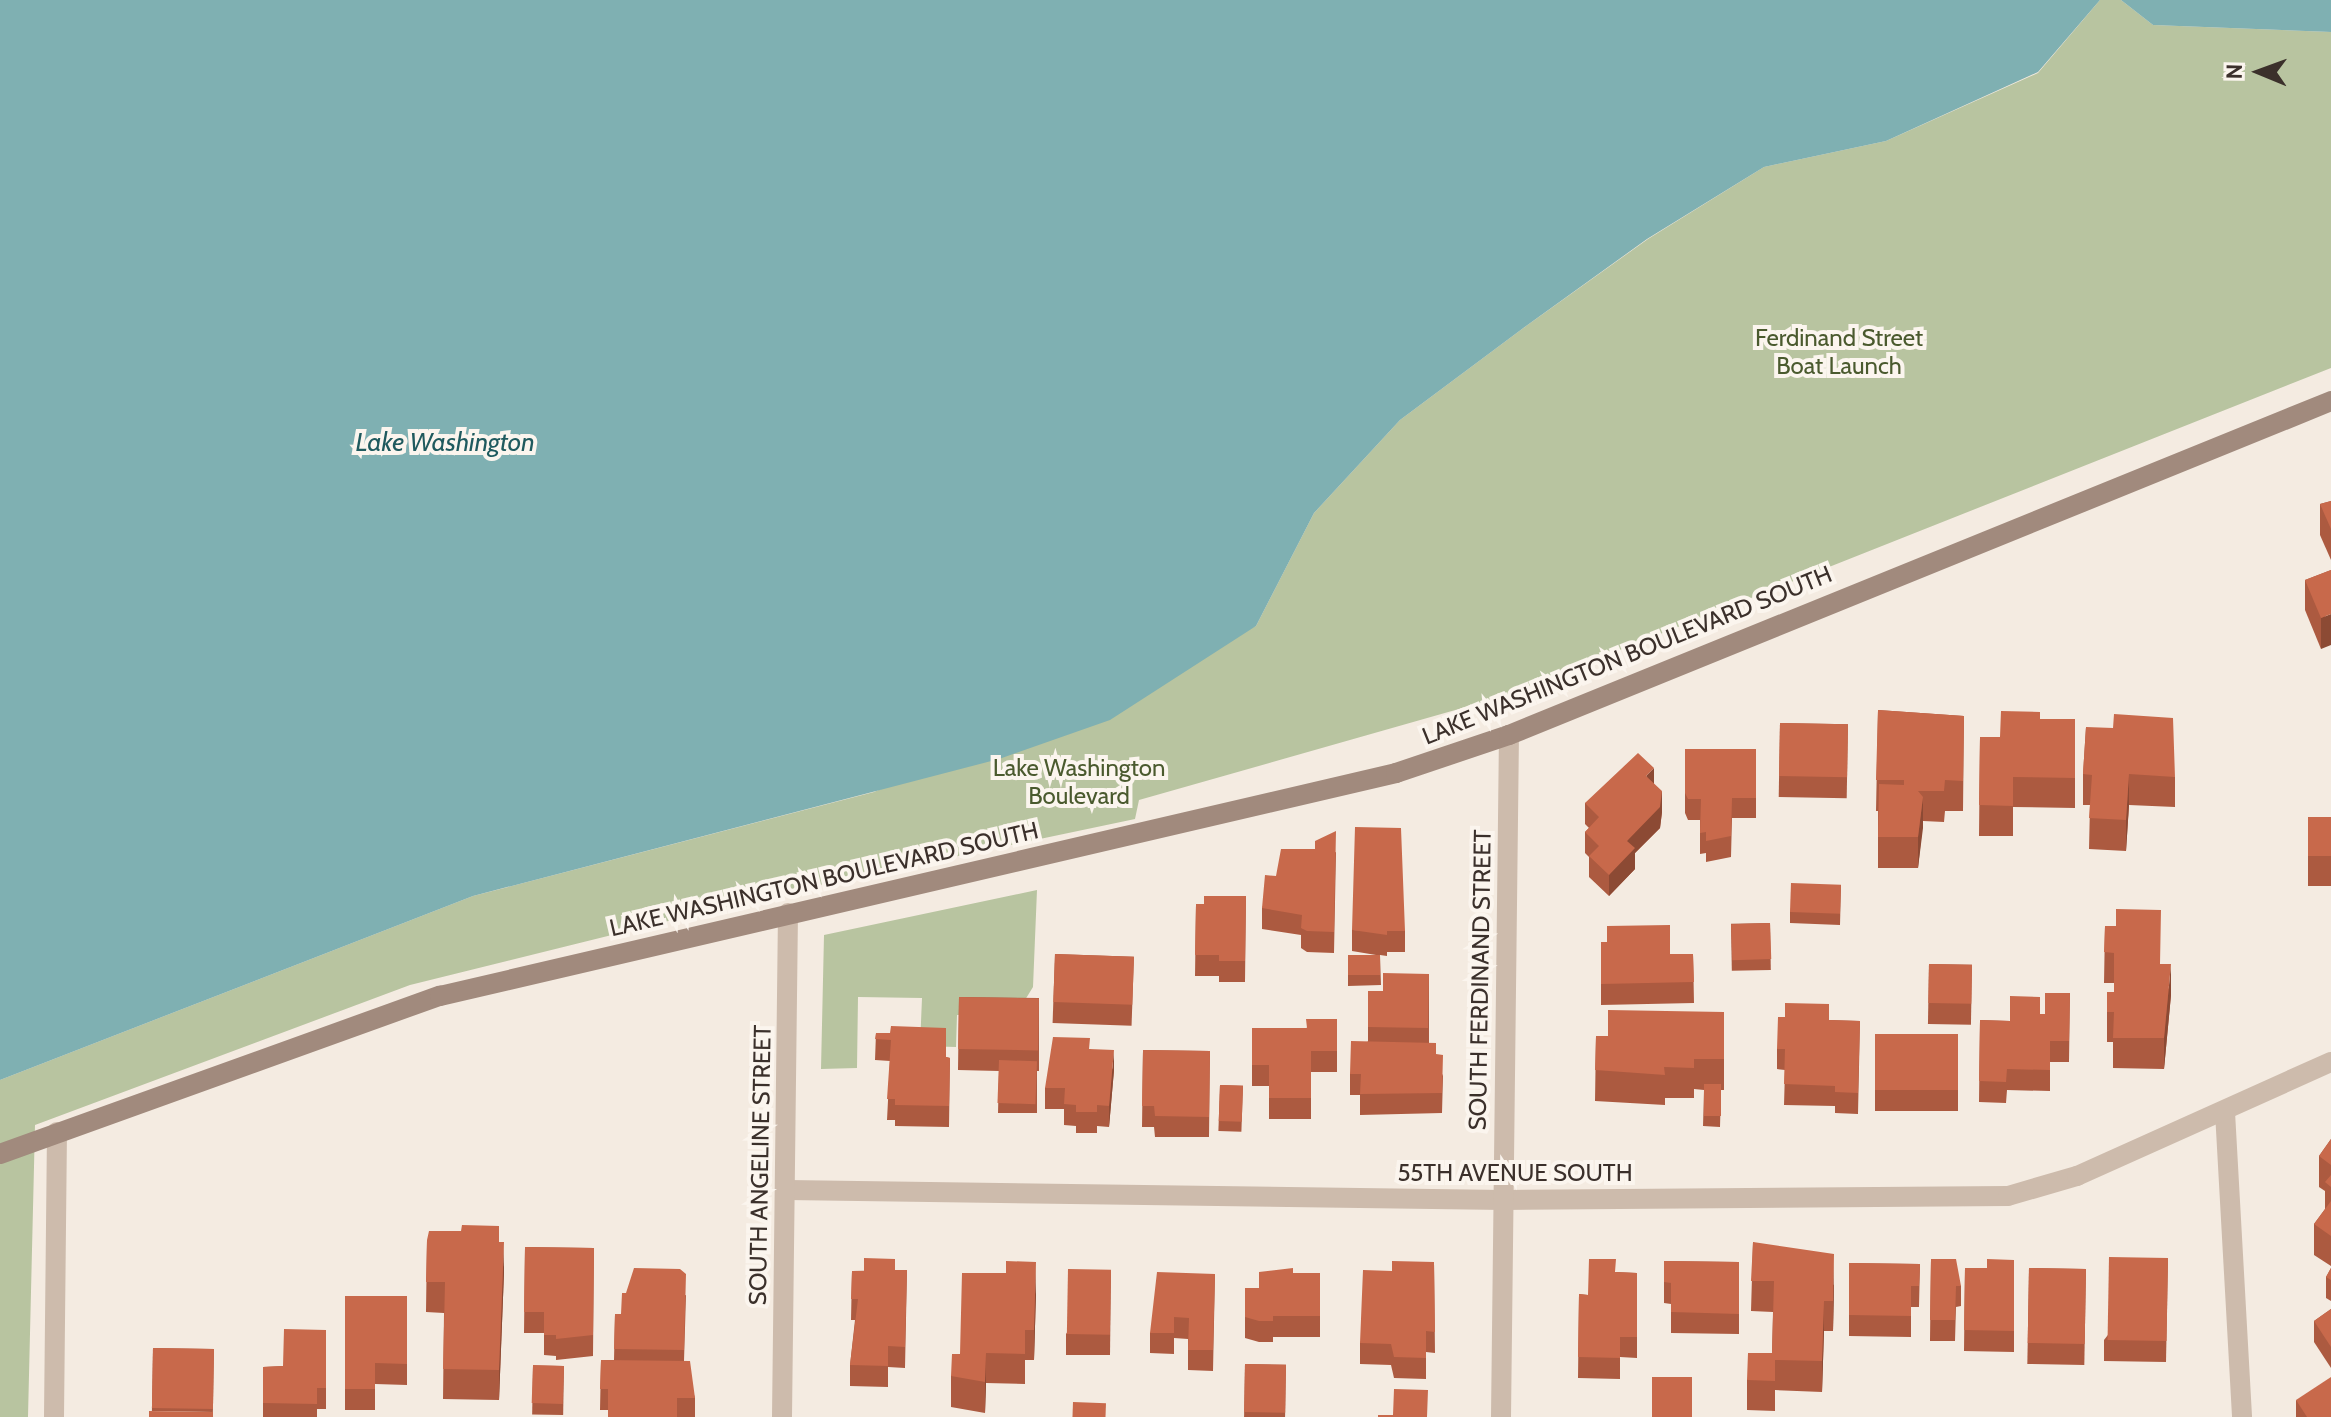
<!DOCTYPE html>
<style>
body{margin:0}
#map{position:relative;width:2331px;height:1417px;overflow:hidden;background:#f4ebe1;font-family:Cabin,sans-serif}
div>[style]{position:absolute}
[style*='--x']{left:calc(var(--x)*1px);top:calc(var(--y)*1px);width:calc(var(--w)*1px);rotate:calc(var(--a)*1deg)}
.green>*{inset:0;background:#b8c4a0}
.water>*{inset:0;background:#7fb0b2}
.street>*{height:20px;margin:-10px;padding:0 10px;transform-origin:10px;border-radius:10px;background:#cdbbac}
.secondary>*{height:20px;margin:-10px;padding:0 10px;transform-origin:10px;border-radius:10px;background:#a18a7d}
.wall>*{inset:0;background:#ac5a40;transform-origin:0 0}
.shaded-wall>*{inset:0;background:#8c4a34}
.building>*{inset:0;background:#c8694b;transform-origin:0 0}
span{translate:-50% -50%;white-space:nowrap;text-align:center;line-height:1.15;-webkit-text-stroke:8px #fbf5ee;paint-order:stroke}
.park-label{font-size:24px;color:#4a5a2e}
.street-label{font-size:24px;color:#3b302b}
.water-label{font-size:26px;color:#1f5a5e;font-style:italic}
.north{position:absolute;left:2219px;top:32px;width:80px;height:80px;-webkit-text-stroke:6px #fbf5ee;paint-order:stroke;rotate:271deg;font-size:22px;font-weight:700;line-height:32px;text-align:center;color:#3b302b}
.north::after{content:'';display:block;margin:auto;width:28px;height:36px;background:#3b302b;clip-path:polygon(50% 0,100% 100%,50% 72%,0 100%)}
</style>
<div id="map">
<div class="green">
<i style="clip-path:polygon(2100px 0,2121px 0,2153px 25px,2331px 32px,2331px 368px,1501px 697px,1139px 800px,1135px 819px,781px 893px,410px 985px,35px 1125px,28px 1417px,0 1417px,0 1080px,473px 896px,874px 792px,1256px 626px,1314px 513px,1400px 420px,1522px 329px,1648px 239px,1764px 167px,1886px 141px,2038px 73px)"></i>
<i style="clip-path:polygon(1037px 890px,1033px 987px,1017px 1013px,957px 1015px,956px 1047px,920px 1046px,922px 998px,858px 997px,857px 1068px,821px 1069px,824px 935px)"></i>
</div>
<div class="water">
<i style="clip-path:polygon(0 0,2100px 0,2038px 72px,1886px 141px,1764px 167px,1647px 239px,1522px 329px,1400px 420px,1314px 513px,1256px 626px,1110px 720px,999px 759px,473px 896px,0 1080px)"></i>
<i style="clip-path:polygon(2121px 0,2331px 0,2331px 32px,2153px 25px)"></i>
</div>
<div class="street">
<i style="--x:2225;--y:1112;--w:305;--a:86.8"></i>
<i style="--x:787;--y:1190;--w:717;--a:0.8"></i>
<i style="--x:1504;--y:1200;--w:504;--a:-0.45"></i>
<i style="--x:2008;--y:1196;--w:72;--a:-16.2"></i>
<i style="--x:2077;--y:1176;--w:278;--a:-24.2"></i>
<i style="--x:54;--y:1417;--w:285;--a:-89.4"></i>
<i style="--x:782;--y:1417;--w:504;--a:-89.32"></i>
<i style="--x:1501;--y:1417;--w:682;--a:-89.33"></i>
</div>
<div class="secondary">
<i style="--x:0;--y:1154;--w:468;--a:-19.8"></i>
<i style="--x:440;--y:996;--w:982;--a:-13.13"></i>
<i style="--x:1396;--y:773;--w:119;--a:-18.6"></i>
<i style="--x:1509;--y:735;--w:887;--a:-22.11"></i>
</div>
<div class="wall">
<i style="clip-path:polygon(2331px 501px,2331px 560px,2320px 535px,2320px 504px)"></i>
<i style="clip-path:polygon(2331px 570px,2321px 649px,2305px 610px,2305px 580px)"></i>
<i style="clip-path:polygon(1878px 710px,1964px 716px,1963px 811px,1945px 811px,1944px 822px,1923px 821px,1918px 868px,1878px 868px,1878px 811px,1876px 811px)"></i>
<i style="clip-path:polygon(2040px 719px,2075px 719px,2075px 808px,2013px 807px,2013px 836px,1979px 836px,1980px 737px,2000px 737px)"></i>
<i style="left:1780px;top:723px;width:68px;height:74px;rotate:1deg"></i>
<i style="clip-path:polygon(2086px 727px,2175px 777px,2175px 807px,2129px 805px,2126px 851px,2089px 849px,2090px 805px,2083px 805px,2083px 774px)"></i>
<i style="clip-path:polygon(1685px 749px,1756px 749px,1756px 818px,1732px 818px,1731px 857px,1706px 862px,1706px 853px,1700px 854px,1700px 820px,1688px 820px,1685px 813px)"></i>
<i style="clip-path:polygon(1654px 784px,1662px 812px,1660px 828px,1635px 853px,1635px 869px,1609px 896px,1589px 877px,1589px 857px,1585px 853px,1585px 832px,1589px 828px,1585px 824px,1585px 803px)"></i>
<i style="left:2308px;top:817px;width:23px;height:69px"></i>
<i style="clip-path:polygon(1336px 852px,1334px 953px,1307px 952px,1301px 948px,1301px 935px,1262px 929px,1262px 908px,1276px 876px)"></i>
<i style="clip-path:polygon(1841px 885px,1840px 925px,1790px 923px,1790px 912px)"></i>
<i style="clip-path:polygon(1246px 896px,1245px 982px,1219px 982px,1219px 976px,1195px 976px,1196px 904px,1204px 904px)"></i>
<i style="left:1770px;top:923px;width:47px;height:39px;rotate:89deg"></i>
<i style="clip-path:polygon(2105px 926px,2160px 964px,2171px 995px,2164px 1069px,2113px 1068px,2113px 1042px,2107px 1042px,2107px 992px,2114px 992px,2114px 983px,2104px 983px)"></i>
<i style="clip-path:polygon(1352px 930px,1405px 931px,1405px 952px,1387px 952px,1387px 956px,1380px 955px,1381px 985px,1348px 986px,1348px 955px,1376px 955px,1352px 951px)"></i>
<i style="clip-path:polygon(1601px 942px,1670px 954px,1693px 954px,1694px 1003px,1601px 1005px)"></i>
<i style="left:1055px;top:954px;width:79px;height:69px;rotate:2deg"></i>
<i style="left:1929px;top:964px;width:43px;height:60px;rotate:1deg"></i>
<i style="clip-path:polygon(1429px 974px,1429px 1043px,1443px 1076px,1442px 1113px,1360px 1115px,1360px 1095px,1350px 1095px,1350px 1074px,1368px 1041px,1368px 991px,1383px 991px)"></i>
<i style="clip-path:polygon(2070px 993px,2069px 1062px,2050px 1062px,2050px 1091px,2007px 1090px,2006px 1103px,1979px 1102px,1980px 1020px,2010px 1021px,2045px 1014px)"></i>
<i style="clip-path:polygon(959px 997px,1039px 998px,1039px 1071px,1037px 1071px,1037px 1113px,998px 1113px,999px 1071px,958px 1070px)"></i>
<i style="clip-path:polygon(1724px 1012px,1724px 1090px,1721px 1090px,1720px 1127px,1703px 1126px,1704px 1090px,1694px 1089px,1694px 1098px,1665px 1098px,1665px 1105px,1595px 1101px,1596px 1036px,1608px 1036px)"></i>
<i style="clip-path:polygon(1337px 1019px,1337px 1072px,1311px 1072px,1311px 1119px,1269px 1119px,1269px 1086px,1252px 1086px,1252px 1028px,1306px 1028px)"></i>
<i style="clip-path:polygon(1829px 1020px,1860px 1021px,1858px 1114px,1835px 1113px,1835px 1106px,1784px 1105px,1785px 1070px,1777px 1069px,1777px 1049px)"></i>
<i style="clip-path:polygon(876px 1033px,946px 1057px,950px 1058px,949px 1127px,895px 1126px,895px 1120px,887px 1120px,890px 1061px,875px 1060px)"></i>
<i style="left:1875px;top:1034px;width:83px;height:77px"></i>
<i style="clip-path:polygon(1090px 1049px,1114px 1070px,1109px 1127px,1097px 1126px,1097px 1133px,1076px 1133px,1076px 1126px,1064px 1125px,1064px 1109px,1045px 1109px,1045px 1088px)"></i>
<i style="clip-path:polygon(1143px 1050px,1210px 1051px,1209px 1137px,1155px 1137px,1154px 1127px,1142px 1127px)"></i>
<i style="left:1220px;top:1085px;width:23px;height:46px;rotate:2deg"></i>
<i style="clip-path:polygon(2331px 1139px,2331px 1266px,2314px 1255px,2314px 1224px,2325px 1209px,2325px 1191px,2319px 1187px,2319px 1156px)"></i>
<i style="clip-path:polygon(427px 1240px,499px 1242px,504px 1272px,499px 1400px,443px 1399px,444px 1313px,426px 1312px)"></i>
<i style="clip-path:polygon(1753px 1242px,1834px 1285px,1833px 1331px,1824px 1331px,1822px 1392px,1775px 1390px,1775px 1411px,1747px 1410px,1747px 1380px,1772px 1353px,1773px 1312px,1751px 1311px)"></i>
<i style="clip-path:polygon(525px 1247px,594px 1248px,593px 1356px,556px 1360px,556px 1356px,544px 1355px,544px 1333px,524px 1333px)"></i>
<i style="clip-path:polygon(2168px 1258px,2166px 1362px,2104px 1361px,2104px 1340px)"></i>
<i style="clip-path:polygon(1931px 1259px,1961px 1286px,1961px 1306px,1956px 1307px,1955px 1341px,1930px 1341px)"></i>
<i style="clip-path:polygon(2014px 1260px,2014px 1352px,1964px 1351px,1965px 1268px,1987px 1268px)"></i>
<i style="clip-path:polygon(1664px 1261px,1739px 1262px,1739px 1334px,1671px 1333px,1671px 1304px,1664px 1303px)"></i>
<i style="clip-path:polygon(1434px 1262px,1435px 1353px,1426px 1352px,1426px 1379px,1394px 1378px,1391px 1365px,1360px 1364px,1360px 1343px,1392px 1271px)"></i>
<i style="clip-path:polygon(1849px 1263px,1920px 1264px,1919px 1307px,1911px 1307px,1911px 1337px,1849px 1336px)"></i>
<i style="left:2029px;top:1268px;width:57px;height:96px;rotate:1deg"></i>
<i style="clip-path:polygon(2331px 1268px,2331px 1301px,2326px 1298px,2326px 1277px)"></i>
<i style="clip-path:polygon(907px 1270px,905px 1368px,888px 1367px,888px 1387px,850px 1386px,850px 1365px,855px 1320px,851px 1320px,852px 1271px)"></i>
<i style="clip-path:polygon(1111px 1270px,1110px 1355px,1066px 1355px,1066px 1334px)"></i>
<i style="clip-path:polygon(1616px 1272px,1637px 1273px,1637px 1358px,1620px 1357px,1620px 1379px,1578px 1378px,1579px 1294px,1588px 1295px)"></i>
<i style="clip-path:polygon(1293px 1273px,1320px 1273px,1320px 1337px,1273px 1337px,1273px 1342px,1259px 1342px,1245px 1338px,1245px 1288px,1259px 1288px)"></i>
<i style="clip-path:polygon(1215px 1274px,1213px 1371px,1188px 1370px,1188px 1339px,1174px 1338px,1174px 1354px,1150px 1353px,1150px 1333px)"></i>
<i style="clip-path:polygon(1036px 1293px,1034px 1360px,1025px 1360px,1025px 1384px,986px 1383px,985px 1413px,951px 1407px,951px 1376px)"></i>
<i style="clip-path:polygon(686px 1295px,684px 1361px,695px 1398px,695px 1417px,608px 1417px,608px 1410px,600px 1410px,601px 1360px,614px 1360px,615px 1314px,621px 1314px)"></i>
<i style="clip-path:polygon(345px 1296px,407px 1296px,407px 1385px,375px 1384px,375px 1410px,345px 1410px)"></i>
<i style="clip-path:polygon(2331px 1309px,2331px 1368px,2314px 1342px,2314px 1321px)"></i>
<i style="clip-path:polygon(326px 1330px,326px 1409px,317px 1409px,317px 1417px,263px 1417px,263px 1367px,283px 1366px)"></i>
<i style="left:153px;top:1348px;width:61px;height:63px;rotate:1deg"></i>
<i style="left:1245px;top:1364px;width:41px;height:53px;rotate:1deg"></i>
<i style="left:564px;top:1366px;width:49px;height:31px;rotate:91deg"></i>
<i style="clip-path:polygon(2296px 1400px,2331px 1417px,2296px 1417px)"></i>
</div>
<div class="shaded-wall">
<i style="clip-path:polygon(2331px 614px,2331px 645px,2321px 649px,2321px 618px)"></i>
<i style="clip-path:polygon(1654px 768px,1654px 789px,1646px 776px)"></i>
<i style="clip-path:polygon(2129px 774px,2129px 805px,2126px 851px,2126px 820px)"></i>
<i style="clip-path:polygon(1662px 791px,1662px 812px,1660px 828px,1635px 853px,1635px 869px,1609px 896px,1609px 875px,1627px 841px)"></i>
<i style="clip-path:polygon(1923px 797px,1923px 828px,1918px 868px,1918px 837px)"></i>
<i style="clip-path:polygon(2171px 964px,2171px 995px,2164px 1069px,2164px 1038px)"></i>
<i style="clip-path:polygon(1114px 1050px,1114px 1070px,1109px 1127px,1109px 1106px)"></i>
<i style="clip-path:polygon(504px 1242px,504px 1272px,499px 1400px,499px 1370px)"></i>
<i style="clip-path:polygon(1834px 1254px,1834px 1285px,1833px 1331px,1833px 1301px)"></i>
<i style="clip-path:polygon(1036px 1262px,1036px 1293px,1034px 1360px,1034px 1330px)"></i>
<i style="clip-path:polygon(1824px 1301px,1824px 1331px,1822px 1392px,1822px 1361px)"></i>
<i style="clip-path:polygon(986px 1353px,986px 1383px,985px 1413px,985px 1382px)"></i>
</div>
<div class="building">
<i style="clip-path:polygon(2331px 501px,2331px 529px,2320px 504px)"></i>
<i style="clip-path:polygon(2331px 570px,2331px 614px,2321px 618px,2305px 580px)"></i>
<i style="clip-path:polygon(1878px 710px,1964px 716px,1963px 781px,1945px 780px,1944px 791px,1918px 791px,1923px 797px,1918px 837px,1878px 837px,1879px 784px,1904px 785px,1904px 780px,1876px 780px)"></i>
<i style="clip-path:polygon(2001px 711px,2040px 712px,2040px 719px,2075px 719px,2075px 778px,2013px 777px,2013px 806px,1979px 805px,1980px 737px,2000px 737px)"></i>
<i style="clip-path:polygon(2114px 714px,2173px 718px,2175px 777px,2129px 774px,2126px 820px,2089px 818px,2092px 775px,2083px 774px,2086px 727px,2113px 728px)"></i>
<i style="left:1780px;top:723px;width:68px;height:53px;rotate:1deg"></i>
<i style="clip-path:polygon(1685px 749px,1756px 749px,1756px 798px,1732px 798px,1731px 836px,1706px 841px,1706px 832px,1700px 833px,1701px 799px,1688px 799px,1685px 793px)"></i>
<i style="clip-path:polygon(1638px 753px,1654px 768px,1646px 776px,1662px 791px,1660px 807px,1627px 841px,1635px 848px,1609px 875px,1589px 856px,1599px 846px,1585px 832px,1599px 817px,1585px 803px)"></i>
<i style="left:2308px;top:817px;width:23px;height:39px"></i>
<i style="clip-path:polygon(1355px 827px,1401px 828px,1405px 931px,1387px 931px,1387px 935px,1352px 930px)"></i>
<i style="clip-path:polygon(1336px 831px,1334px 932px,1307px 931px,1301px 928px,1302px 915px,1262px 908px,1265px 875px,1276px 876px,1281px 849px,1315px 849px,1315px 841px)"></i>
<i style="left:1791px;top:883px;width:50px;height:29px;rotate:2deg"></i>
<i style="clip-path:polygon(1204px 896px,1246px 896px,1245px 961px,1219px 961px,1219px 955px,1195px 955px,1196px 904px,1204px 904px)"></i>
<i style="clip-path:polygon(2116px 909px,2161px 910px,2160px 964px,2171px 964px,2164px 1038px,2113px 1038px,2114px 1012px,2107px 1012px,2107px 992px,2114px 992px,2114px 953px,2104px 952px,2105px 926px,2116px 926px)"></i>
<i style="left:1770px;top:923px;width:36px;height:39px;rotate:88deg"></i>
<i style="clip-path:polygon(1670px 925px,1670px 954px,1693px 954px,1694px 982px,1601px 984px,1601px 942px,1607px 942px,1607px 926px)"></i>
<i style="left:1055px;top:954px;width:79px;height:48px;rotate:2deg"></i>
<i style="left:1348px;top:955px;width:32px;height:20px"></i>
<i style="left:1929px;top:964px;width:43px;height:39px;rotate:1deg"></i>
<i style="clip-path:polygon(1383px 973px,1429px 974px,1428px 1028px,1368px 1027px,1368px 991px,1383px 991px)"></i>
<i style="clip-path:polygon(2045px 993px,2070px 993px,2069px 1041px,2050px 1041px,2050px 1070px,2007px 1069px,2006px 1082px,1979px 1081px,1980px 1020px,2010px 1021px,2010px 996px,2040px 997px,2040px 1014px,2045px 1014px)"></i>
<i style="left:959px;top:997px;width:80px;height:52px;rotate:1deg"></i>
<i style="clip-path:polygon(1785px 1003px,1829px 1004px,1829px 1020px,1860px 1021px,1858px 1093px,1835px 1092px,1835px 1086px,1784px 1084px,1785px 1049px,1777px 1049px,1778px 1017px,1785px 1017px)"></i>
<i style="clip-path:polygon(1608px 1010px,1724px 1012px,1724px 1059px,1694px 1059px,1694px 1068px,1664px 1067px,1665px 1075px,1595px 1070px,1596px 1036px,1608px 1036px)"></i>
<i style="clip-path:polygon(1306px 1019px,1337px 1019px,1337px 1051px,1311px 1051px,1311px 1098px,1269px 1098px,1269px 1065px,1252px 1065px,1252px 1028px,1307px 1028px)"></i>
<i style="clip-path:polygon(891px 1026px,946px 1028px,946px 1057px,950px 1058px,949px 1106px,895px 1105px,895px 1099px,887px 1099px,891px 1040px,875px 1039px,876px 1033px,890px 1033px)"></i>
<i style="left:1875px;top:1034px;width:83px;height:56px"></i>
<i style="clip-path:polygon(1053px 1037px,1090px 1038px,1089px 1049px,1114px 1050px,1109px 1106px,1097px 1105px,1097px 1112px,1076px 1112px,1076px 1105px,1064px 1104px,1065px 1088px,1045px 1088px)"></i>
<i style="clip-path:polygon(1351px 1041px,1436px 1043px,1436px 1054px,1443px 1055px,1442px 1093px,1360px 1094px,1361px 1074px,1350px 1074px)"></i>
<i style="clip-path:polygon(1143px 1050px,1210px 1051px,1209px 1117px,1155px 1116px,1154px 1106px,1142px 1106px)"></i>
<i style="left:999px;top:1060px;width:38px;height:43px;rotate:2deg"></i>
<i style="left:1704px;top:1084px;width:17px;height:32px"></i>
<i style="left:1220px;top:1085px;width:23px;height:36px;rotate:2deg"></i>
<i style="clip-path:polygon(2331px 1139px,2331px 1165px,2319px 1156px)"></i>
<i style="clip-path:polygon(2331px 1175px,2331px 1187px,2325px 1182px)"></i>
<i style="clip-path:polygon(2331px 1201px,2331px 1236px,2314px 1224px)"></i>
<i style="clip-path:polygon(462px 1225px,499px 1226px,499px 1242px,504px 1242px,499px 1370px,443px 1369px,445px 1282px,426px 1282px,427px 1240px,429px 1231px,461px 1231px)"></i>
<i style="clip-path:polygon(1753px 1242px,1834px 1254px,1833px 1301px,1824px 1301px,1822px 1361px,1775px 1360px,1775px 1381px,1747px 1380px,1748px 1353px,1772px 1353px,1774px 1281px,1751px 1281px)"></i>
<i style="clip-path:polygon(525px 1247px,594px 1248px,593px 1335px,556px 1339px,556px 1335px,544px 1335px,544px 1312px,524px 1312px)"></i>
<i style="left:2109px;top:1257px;width:59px;height:83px;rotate:1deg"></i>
<i style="clip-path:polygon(864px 1258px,895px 1259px,895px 1270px,907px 1270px,905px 1347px,888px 1346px,888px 1366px,850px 1365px,858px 1299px,851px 1299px,852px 1271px,864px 1271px)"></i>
<i style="clip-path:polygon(1589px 1259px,1616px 1259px,1615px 1272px,1637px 1273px,1637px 1337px,1620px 1337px,1620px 1358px,1578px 1357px,1579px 1294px,1588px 1295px)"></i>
<i style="clip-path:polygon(1931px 1259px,1956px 1259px,1961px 1286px,1956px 1286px,1955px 1320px,1930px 1320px)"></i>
<i style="clip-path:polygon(1987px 1259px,2014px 1260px,2014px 1331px,1964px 1330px,1965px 1268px,1987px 1268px)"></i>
<i style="clip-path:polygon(1006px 1261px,1036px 1262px,1034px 1330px,1025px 1330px,1025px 1354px,986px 1353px,985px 1382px,951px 1376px,952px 1354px,960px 1354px,962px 1273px,1006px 1273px)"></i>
<i style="clip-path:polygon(1392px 1261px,1434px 1262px,1435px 1332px,1426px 1331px,1426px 1358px,1394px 1357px,1391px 1344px,1360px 1343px,1363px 1270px,1392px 1271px)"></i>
<i style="clip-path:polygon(1664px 1261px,1739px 1262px,1739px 1314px,1671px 1312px,1671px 1283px,1664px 1282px)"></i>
<i style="clip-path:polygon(1849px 1263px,1920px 1264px,1919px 1286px,1911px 1286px,1911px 1316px,1849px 1315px)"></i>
<i style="clip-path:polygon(634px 1268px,680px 1269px,686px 1274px,684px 1350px,614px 1349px,615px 1314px,621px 1314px,622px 1293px,626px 1293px)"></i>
<i style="clip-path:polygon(1293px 1268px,1293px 1273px,1320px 1273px,1320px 1316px,1273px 1316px,1273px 1321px,1259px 1321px,1245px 1317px,1245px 1288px,1259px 1288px,1259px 1272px)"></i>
<i style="left:2029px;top:1268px;width:57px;height:75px;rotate:1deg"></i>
<i style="clip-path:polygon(2331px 1268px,2331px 1280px,2326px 1277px)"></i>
<i style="left:1068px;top:1269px;width:43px;height:65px;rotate:1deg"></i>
<i style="clip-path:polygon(1157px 1272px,1215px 1274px,1213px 1350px,1188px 1350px,1189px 1318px,1174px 1317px,1174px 1333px,1150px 1333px)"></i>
<i style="clip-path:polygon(345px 1296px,407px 1296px,407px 1364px,375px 1363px,375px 1389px,345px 1389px)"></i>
<i style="clip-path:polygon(2331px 1309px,2331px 1347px,2314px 1321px)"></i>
<i style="clip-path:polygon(284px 1329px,326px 1330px,326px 1388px,317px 1388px,317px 1404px,263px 1403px,263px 1367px,283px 1366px)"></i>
<i style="left:153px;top:1348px;width:61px;height:60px;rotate:1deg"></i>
<i style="clip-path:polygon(601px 1360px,690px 1361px,695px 1398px,677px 1398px,677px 1417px,608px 1417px,608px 1389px,600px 1389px)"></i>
<i style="left:1245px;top:1364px;width:41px;height:48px;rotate:1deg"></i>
<i style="left:564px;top:1366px;width:38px;height:31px;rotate:92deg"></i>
<i style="left:1652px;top:1377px;width:40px;height:40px"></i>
<i style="clip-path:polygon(2331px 1377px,2331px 1417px,2307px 1417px,2296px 1400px)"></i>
<i style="clip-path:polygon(1394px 1389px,1428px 1390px,1427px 1417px,1378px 1417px,1378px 1415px,1393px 1415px)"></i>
<i style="left:1073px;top:1402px;width:33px;height:15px;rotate:2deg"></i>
<i style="clip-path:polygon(149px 1411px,213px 1412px,213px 1417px,149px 1417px)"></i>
</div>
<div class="park-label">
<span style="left:1839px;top:352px">Ferdinand Street<br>Boat Launch</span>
<span style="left:1079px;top:782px">Lake Washington<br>Boulevard</span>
</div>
<div class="street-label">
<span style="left:1627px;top:655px;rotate:-22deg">LAKE WASHINGTON BOULEVARD SOUTH</span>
<span style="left:824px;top:879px;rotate:-13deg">LAKE WASHINGTON BOULEVARD SOUTH</span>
<span style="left:1480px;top:980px;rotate:-89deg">SOUTH FERDINAND STREET</span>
<span style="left:760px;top:1165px;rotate:-89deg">SOUTH ANGELINE STREET</span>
<span style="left:1515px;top:1173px">55TH AVENUE SOUTH</span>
</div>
<div class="water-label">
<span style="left:445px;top:443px">Lake Washington</span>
</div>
<div class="north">N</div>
</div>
